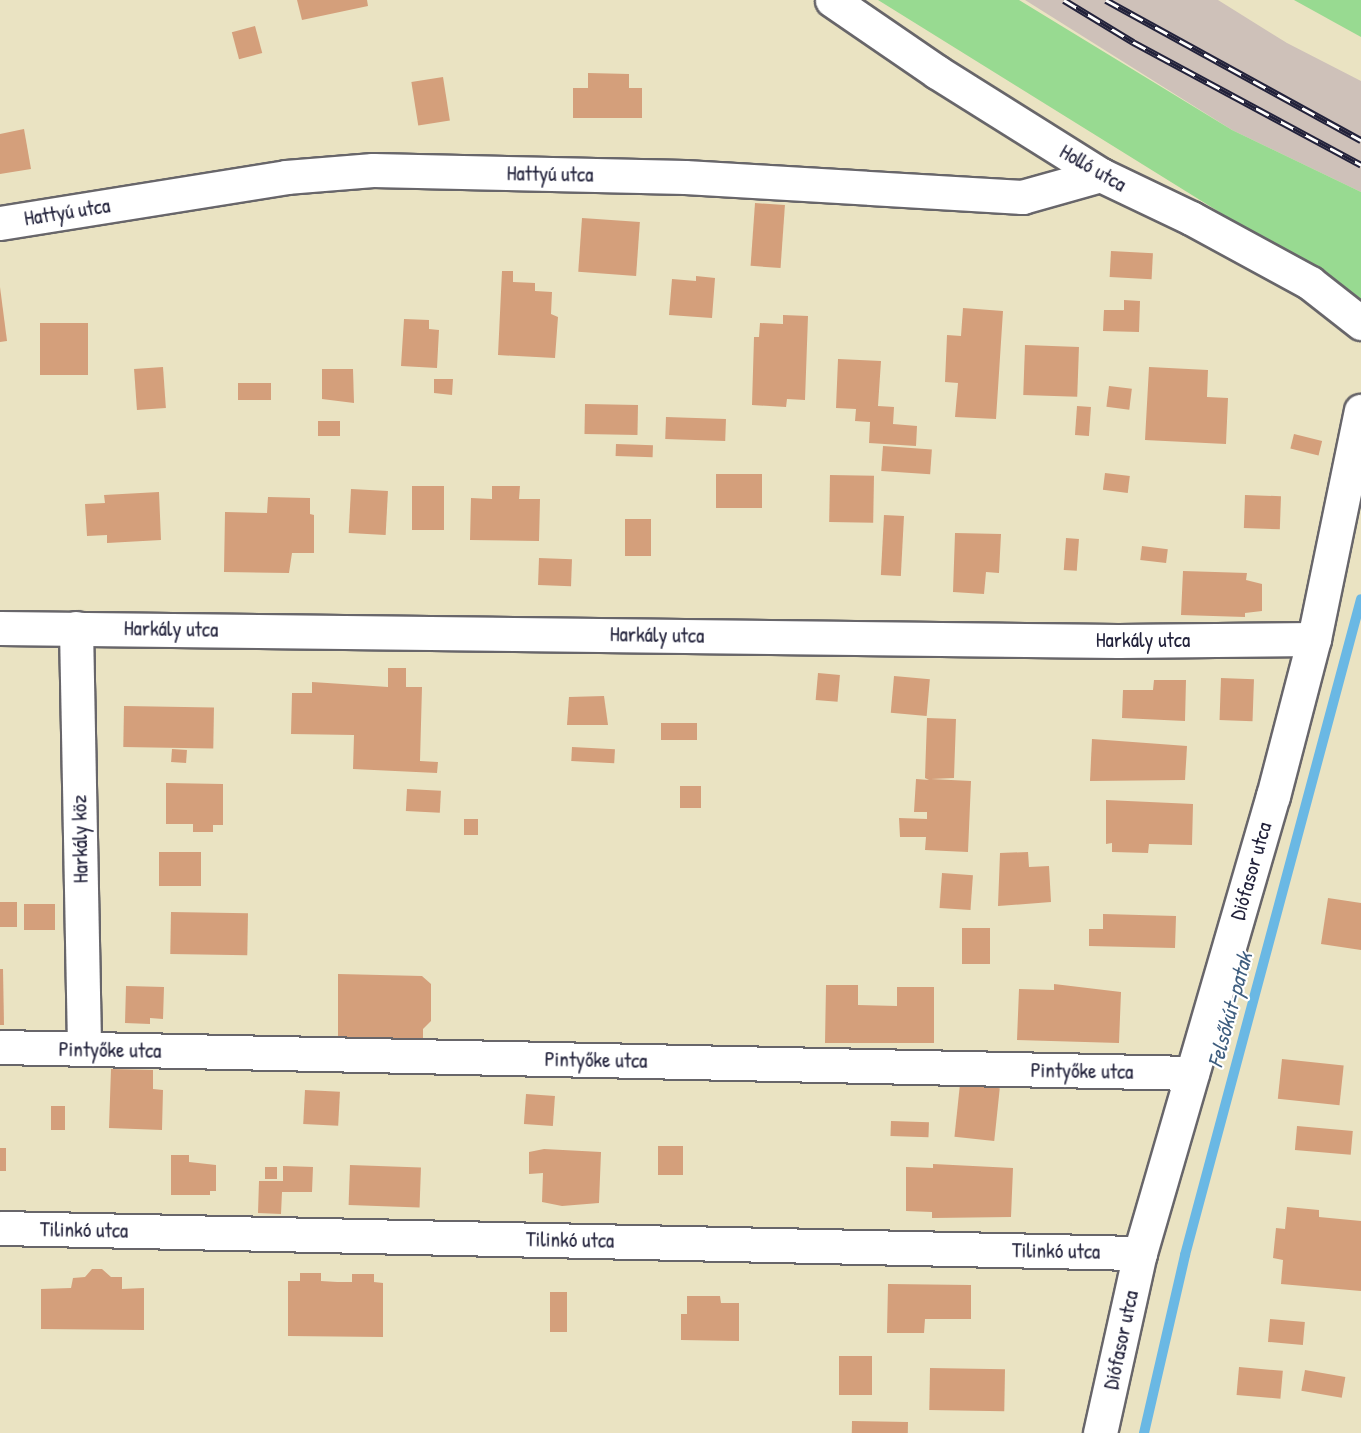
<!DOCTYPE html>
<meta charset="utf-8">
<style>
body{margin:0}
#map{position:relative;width:1361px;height:1433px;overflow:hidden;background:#eae3c2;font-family:"Patrick Hand",sans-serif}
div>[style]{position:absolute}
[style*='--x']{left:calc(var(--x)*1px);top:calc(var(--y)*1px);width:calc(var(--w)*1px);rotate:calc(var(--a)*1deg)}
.industrial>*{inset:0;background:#cec1b9}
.green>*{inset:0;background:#98da91}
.stream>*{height:10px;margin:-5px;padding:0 5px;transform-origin:5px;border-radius:5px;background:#6ab8e4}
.building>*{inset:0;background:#d49f7b;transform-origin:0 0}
.roads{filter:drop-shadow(2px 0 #68666a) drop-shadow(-2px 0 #68666a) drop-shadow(0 2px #68666a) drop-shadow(0 -2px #68666a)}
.minor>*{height:33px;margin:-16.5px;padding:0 16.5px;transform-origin:16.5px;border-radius:16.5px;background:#fff}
.rail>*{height:7px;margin-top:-3.5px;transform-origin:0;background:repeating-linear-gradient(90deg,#fff 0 14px,#22223b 0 28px);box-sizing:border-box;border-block:2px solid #22223b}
span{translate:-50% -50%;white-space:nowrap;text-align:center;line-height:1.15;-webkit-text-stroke:4.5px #fff;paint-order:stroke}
.street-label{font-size:21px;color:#22223b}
.water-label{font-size:22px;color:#3f5e7f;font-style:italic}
</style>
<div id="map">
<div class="industrial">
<i style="clip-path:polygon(1025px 0,1218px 0,1287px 43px,1361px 81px,1361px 192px,1232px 130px)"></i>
</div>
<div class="green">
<i style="clip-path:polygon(878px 0,1019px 0,1232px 130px,1361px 192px,1361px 300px)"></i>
<i style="clip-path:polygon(1294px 0,1361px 0,1361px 37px)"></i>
</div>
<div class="stream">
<i style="--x:1144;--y:1433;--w:183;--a:-77"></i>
<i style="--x:1185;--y:1255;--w:679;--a:-74.98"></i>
</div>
<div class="building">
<i style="clip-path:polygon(297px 0,367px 0,368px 6px,302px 20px)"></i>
<i style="left:255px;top:26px;width:28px;height:24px;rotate:75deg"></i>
<i style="clip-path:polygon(588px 73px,629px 74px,629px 88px,642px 88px,642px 118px,573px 118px,573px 88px,588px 88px)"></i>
<i style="left:443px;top:77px;width:44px;height:32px;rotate:81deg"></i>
<i style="clip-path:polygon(24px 129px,31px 169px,0 174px,0 134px)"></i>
<i style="left:755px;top:203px;width:30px;height:63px;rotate:4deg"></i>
<i style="left:582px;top:218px;width:58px;height:54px;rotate:4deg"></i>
<i style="left:1111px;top:251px;width:42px;height:26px;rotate:3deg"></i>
<i style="clip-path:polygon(502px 271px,513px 271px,513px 282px,535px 283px,535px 291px,552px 292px,551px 314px,558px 317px,555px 358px,498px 355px)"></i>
<i style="clip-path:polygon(696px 276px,715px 278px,712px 318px,669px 315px,672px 279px,696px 281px)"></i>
<i style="clip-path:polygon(0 287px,7px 341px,0 342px)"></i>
<i style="clip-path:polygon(1124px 300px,1140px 301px,1139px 332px,1103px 331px,1104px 310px,1124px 310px)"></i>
<i style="clip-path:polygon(963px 308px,1003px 311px,996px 419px,955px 417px,958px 383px,945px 382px,947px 335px,961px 336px)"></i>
<i style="clip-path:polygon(783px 315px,808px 316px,805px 400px,787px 399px,786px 407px,752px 405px,754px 337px,759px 337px,760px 323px,783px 324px)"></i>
<i style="clip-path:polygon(404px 319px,429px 320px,429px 329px,439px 330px,437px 368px,401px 366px)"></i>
<i style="left:40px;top:323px;width:48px;height:52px"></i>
<i style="left:1025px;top:345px;width:54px;height:50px;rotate:2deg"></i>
<i style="clip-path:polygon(838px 359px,881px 361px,878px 406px,894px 407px,893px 424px,917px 426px,916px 446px,869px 443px,870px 422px,855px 421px,856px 409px,836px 408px)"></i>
<i style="left:163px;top:367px;width:41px;height:29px;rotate:86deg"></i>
<i style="clip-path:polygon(1149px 367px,1208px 370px,1207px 397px,1228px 398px,1226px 444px,1145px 440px)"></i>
<i style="clip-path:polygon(322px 369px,353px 369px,354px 403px,322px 399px)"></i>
<i style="clip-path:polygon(434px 379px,453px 379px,452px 395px,434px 393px)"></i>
<i style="left:271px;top:383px;width:17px;height:33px;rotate:90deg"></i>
<i style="left:1109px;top:386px;width:23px;height:21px;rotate:7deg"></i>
<i style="left:585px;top:404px;width:53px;height:30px;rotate:1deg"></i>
<i style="left:1077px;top:406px;width:14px;height:29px;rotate:4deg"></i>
<i style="left:666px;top:417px;width:60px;height:22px;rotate:2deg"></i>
<i style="left:318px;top:421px;width:22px;height:15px"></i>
<i style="left:1294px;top:434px;width:29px;height:15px;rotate:14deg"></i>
<i style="left:616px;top:444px;width:37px;height:12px;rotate:2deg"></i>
<i style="left:883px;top:446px;width:49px;height:25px;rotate:4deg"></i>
<i style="left:1105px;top:473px;width:25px;height:17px;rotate:7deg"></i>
<i style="left:716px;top:474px;width:46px;height:34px"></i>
<i style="left:830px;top:475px;width:44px;height:47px;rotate:1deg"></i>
<i style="left:412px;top:486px;width:32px;height:44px"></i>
<i style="clip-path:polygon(492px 486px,520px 486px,519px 499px,540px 499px,539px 541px,470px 540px,471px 498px,492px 499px)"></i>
<i style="left:351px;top:489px;width:37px;height:44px;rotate:3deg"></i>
<i style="clip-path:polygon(159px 492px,161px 540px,107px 543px,107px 535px,87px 536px,85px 504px,105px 503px,104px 495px)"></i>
<i style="left:1245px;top:495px;width:36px;height:33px;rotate:2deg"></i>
<i style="clip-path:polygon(268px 497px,310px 498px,310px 514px,314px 515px,314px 553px,292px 553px,289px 573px,224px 572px,225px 512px,267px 513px)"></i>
<i style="left:884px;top:515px;width:20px;height:60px;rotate:3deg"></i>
<i style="left:625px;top:519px;width:26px;height:37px"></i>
<i style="clip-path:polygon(955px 533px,1001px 534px,999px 573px,986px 572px,984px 594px,953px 592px)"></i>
<i style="left:1066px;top:538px;width:13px;height:32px;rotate:4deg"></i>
<i style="left:1142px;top:546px;width:26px;height:14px;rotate:7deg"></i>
<i style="left:539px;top:558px;width:33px;height:27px;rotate:2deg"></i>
<i style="clip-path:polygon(1183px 571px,1247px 573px,1246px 580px,1262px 584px,1262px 611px,1245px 613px,1245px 617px,1181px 615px)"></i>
<i style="clip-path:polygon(388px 668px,406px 668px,406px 687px,422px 687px,420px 761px,438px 762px,437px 773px,353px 769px,354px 735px,291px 734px,292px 693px,312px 693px,312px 682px,388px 687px)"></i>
<i style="left:818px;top:673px;width:22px;height:27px;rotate:5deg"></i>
<i style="left:894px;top:676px;width:36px;height:37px;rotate:5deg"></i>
<i style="left:1221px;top:678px;width:33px;height:42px;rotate:2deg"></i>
<i style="clip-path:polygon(1154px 680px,1186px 680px,1185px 721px,1122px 718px,1123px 690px,1153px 690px)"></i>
<i style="clip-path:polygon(604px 696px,608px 725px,567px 725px,569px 697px)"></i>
<i style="left:124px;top:706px;width:90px;height:41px;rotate:1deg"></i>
<i style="clip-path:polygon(927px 718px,956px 719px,954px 778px,931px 779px,971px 781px,968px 852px,925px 850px,926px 837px,900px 837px,899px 818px,927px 819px,927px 812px,914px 812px,916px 779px,929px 780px,925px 778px)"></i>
<i style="left:697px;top:723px;width:17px;height:36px;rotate:90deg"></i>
<i style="clip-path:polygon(1092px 739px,1187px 746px,1185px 780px,1090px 781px)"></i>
<i style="left:572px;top:747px;width:43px;height:14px;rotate:3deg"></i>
<i style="left:172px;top:749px;width:15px;height:13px;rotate:4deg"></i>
<i style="clip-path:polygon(166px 783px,223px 784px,223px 825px,213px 825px,213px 832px,193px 832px,193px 824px,166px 824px)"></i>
<i style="left:680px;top:786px;width:21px;height:22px"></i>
<i style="left:407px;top:789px;width:34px;height:22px;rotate:3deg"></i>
<i style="clip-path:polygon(1106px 800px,1193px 804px,1192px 845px,1149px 844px,1148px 853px,1112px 852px,1112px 843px,1106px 844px)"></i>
<i style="left:464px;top:819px;width:14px;height:16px"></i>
<i style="left:159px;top:852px;width:42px;height:34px"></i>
<i style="clip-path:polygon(1028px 852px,1029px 867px,1049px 866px,1051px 902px,998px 906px,1000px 853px)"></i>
<i style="left:942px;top:873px;width:31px;height:35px;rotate:4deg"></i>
<i style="clip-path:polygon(1328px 898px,1361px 903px,1361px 950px,1321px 944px)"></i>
<i style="left:0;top:902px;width:17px;height:25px"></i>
<i style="left:24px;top:904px;width:31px;height:26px"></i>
<i style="left:171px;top:912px;width:77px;height:42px;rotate:1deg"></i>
<i style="clip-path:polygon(1103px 914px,1176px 916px,1175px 948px,1089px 946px,1089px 929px,1103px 929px)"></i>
<i style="left:962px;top:928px;width:28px;height:36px"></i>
<i style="clip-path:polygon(0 969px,3px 969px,4px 1025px,0 1025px)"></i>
<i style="clip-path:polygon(338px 974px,422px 976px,431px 984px,431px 1021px,423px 1029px,423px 1039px,404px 1038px,404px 1045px,382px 1045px,382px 1038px,338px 1037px)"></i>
<i style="clip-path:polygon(1054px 984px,1121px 992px,1119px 1043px,1017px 1040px,1019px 989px,1054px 990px)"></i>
<i style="clip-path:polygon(826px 985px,858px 985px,858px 1005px,897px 1006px,897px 987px,934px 987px,934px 1043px,825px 1043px)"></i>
<i style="clip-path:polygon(126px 986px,164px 987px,163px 1019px,150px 1018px,150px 1024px,125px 1023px)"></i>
<i style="left:1282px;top:1059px;width:62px;height:40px;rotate:6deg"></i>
<i style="clip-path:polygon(111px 1069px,153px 1070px,153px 1089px,163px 1090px,162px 1130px,109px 1128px)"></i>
<i style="left:960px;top:1084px;width:40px;height:53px;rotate:6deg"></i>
<i style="left:305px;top:1090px;width:35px;height:34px;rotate:3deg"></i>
<i style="left:526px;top:1094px;width:29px;height:30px;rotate:4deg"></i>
<i style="left:51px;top:1106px;width:14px;height:24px"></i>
<i style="left:891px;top:1121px;width:38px;height:15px;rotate:2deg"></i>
<i style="left:1297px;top:1126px;width:56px;height:24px;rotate:5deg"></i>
<i style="left:658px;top:1146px;width:25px;height:29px"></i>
<i style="left:0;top:1148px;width:6px;height:23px"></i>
<i style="clip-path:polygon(544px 1149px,601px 1152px,599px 1203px,562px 1206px,542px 1202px,543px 1173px,529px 1174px,529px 1152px)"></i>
<i style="clip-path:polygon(171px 1155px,189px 1155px,189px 1162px,216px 1165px,216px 1191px,210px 1191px,210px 1195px,171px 1195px)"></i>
<i style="clip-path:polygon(933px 1164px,1013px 1168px,1011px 1217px,932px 1218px,932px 1212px,906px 1211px,906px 1167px,933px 1168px)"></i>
<i style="left:350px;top:1165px;width:71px;height:40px;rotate:2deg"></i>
<i style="clip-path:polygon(283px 1166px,313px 1167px,312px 1192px,282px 1192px,281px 1214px,258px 1213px,259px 1181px,283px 1181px)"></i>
<i style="left:265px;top:1167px;width:12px;height:12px"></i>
<i style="clip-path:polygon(1287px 1207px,1319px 1210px,1319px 1217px,1361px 1221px,1361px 1291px,1281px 1284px,1283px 1260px,1273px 1258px,1276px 1228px,1285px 1229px)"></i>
<i style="clip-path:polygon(92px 1269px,102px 1269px,111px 1277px,122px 1277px,122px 1289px,144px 1288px,144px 1330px,41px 1329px,41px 1289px,71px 1288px,73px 1278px,85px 1277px)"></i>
<i style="clip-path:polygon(300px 1273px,321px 1273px,321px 1281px,337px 1282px,352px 1282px,352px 1274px,374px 1274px,374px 1282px,383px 1283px,383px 1337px,288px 1336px,288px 1281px,300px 1281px)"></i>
<i style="clip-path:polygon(888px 1284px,971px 1285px,971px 1319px,925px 1319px,924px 1333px,887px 1333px)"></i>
<i style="left:550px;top:1292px;width:17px;height:40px"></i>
<i style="clip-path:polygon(687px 1296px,720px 1296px,721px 1303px,739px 1303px,739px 1341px,681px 1340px,681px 1314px,687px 1314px)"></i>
<i style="left:1270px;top:1319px;width:35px;height:23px;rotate:5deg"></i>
<i style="left:872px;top:1356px;width:39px;height:33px;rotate:90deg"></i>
<i style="left:1239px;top:1367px;width:44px;height:28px;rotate:5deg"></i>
<i style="left:930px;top:1368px;width:75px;height:42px;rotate:1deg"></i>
<i style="left:1305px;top:1370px;width:41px;height:21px;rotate:10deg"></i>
<i style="left:852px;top:1421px;width:56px;height:12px;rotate:1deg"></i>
</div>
<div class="roads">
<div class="minor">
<i style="--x:832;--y:0;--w:127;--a:34.4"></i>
<i style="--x:937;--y:72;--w:194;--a:32.1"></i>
<i style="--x:1101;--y:175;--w:100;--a:25.5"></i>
<i style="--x:1191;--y:218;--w:136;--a:28.6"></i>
<i style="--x:1310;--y:283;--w:65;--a:38.1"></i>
<i style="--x:0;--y:223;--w:290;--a:-9.1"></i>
<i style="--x:286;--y:177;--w:87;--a:-4.6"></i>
<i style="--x:373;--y:170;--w:312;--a:1.3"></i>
<i style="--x:685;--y:177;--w:338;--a:3.4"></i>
<i style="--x:1022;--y:197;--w:82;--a:-15.6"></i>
<i style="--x:0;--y:628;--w:1118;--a:0.67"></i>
<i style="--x:1118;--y:641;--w:196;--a:-0.6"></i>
<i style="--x:76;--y:628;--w:421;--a:88.9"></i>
<i style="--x:0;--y:1047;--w:1192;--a:1.25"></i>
<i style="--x:0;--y:1228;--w:1140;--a:1.26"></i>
<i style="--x:1100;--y:1433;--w:184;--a:-77.5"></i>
<i style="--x:1140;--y:1253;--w:476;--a:-73.8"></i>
<i style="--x:1273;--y:796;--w:162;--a:-75.4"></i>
<i style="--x:1314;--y:639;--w:233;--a:-78.4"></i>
</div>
</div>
<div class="rail">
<i style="--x:1064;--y:0;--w:81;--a:31.3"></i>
<i style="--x:1133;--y:42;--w:259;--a:28.3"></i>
<i style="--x:1106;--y:0;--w:291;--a:28.8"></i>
</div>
<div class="street-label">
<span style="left:1093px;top:168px;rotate:30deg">Holló utca</span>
<span style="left:550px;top:174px;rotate:1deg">Hattyú utca</span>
<span style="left:67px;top:212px;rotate:-9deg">Hattyú utca</span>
<span style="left:171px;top:629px;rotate:1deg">Harkály utca</span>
<span style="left:657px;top:635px;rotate:1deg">Harkály utca</span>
<span style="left:1143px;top:640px">Harkály utca</span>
<span style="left:80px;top:839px;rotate:-91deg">Harkály köz</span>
<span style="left:1251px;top:871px;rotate:-74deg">Diófasor utca</span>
<span style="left:110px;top:1050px;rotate:1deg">Pintyőke utca</span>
<span style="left:596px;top:1060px;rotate:1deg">Pintyőke utca</span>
<span style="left:1082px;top:1071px;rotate:1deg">Pintyőke utca</span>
<span style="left:84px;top:1230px;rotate:1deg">Tilinkó utca</span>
<span style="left:570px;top:1240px;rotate:1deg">Tilinkó utca</span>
<span style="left:1056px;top:1251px;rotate:1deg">Tilinkó utca</span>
<span style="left:1121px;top:1340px;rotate:-78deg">Diófasor utca</span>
</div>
<div class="water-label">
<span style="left:1230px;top:1010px;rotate:-75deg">Felsőkút-patak</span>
</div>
</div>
